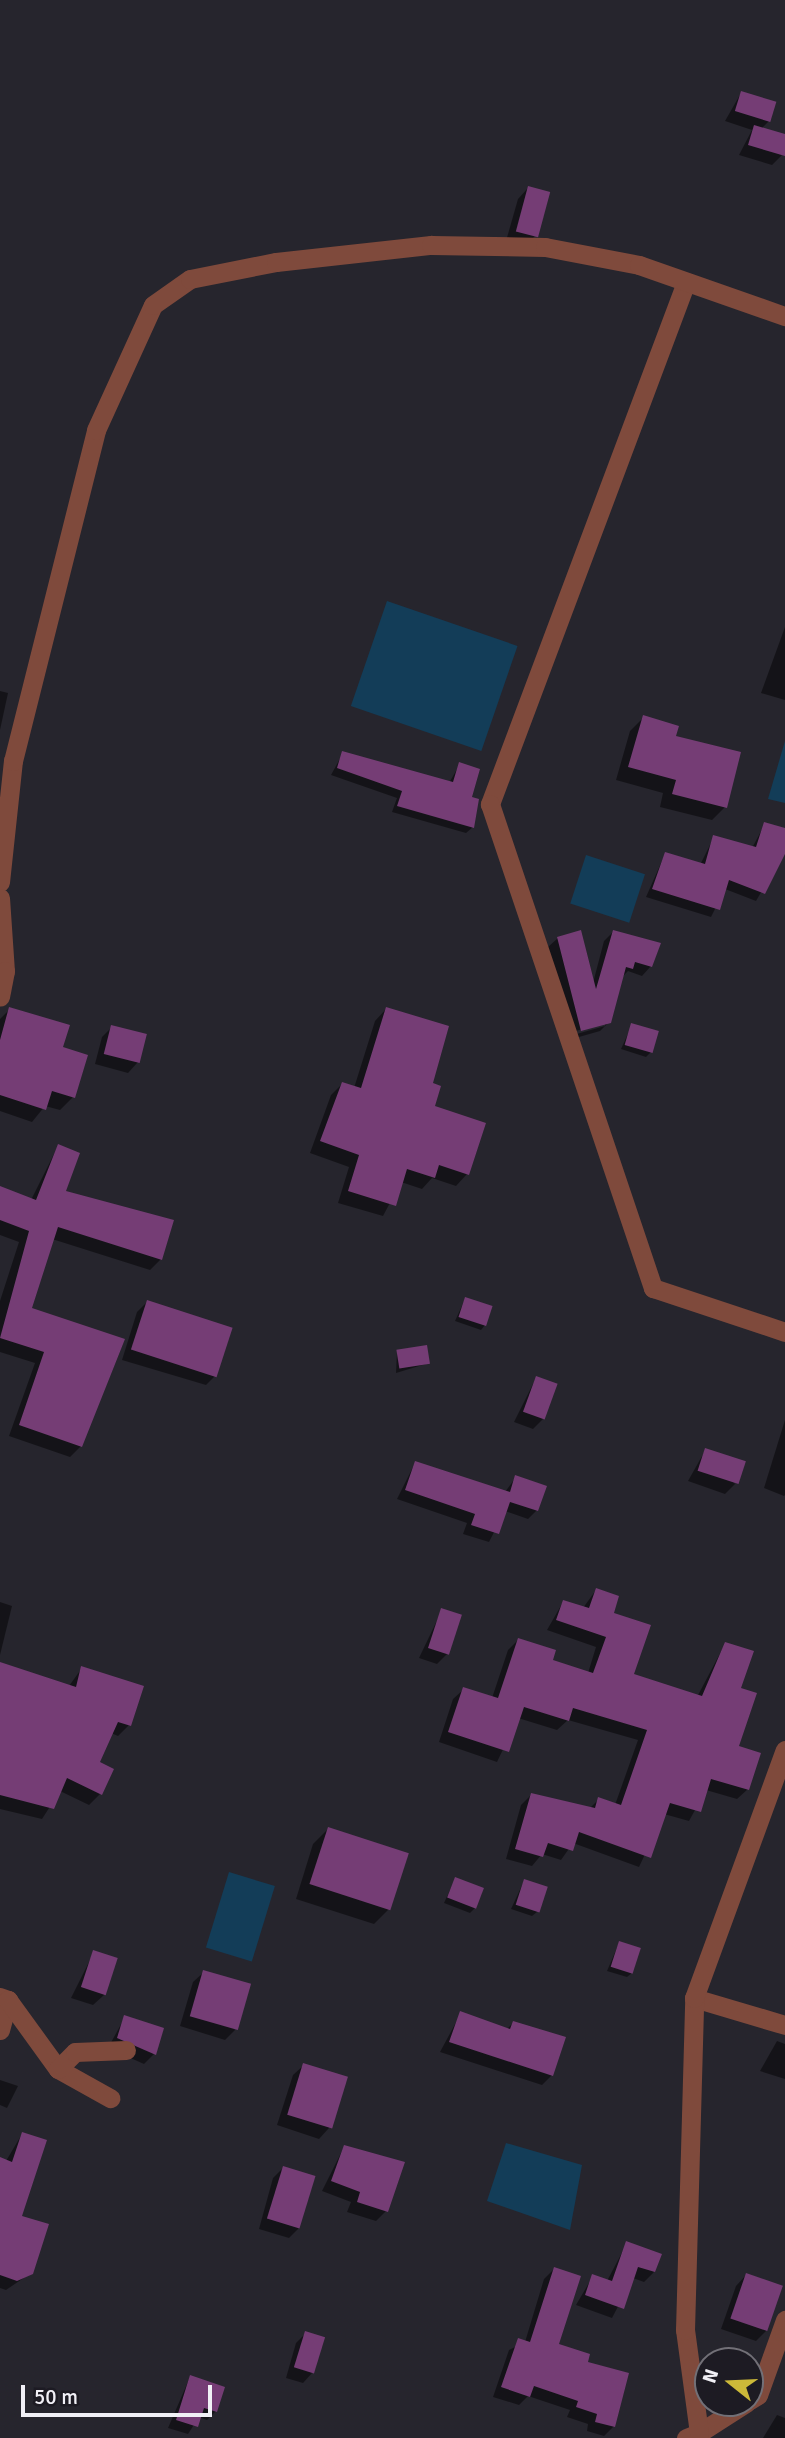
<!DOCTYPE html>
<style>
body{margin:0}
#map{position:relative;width:785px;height:2438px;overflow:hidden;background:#26252d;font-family:Signika,sans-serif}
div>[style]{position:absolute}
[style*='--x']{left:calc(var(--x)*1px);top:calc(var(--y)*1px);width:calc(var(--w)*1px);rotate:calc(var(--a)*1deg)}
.water>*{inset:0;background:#133d58;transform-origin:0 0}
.shadow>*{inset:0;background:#0007}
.building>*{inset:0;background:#753d75;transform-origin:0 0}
.street>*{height:19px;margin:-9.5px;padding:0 9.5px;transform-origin:9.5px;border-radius:9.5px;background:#7f4a3c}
span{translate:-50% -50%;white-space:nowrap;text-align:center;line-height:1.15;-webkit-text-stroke:5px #1d1b23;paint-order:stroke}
.north{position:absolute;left:694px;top:2347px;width:70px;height:70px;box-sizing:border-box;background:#1d1b23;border:2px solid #727077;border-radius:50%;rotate:288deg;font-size:19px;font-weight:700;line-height:28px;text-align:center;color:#f1f0f6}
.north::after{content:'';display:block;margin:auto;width:24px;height:32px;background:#ccb939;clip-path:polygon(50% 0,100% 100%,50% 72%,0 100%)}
.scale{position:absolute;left:21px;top:2385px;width:191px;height:32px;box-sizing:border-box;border:4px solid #f1f0f6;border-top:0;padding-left:9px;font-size:21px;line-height:24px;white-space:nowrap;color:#f1f0f6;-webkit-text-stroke:5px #1d1b23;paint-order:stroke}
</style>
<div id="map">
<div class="water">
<i style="left:387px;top:601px;width:138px;height:111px;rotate:19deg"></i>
<i style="clip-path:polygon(785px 741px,785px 803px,768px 799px)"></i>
<i style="left:586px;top:855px;width:62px;height:51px;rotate:18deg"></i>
<i style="left:229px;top:1872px;width:48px;height:79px;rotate:17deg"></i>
<i style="clip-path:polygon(506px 2143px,582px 2165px,570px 2230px,487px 2201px)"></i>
</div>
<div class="shadow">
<i style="clip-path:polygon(741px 93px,769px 121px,761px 129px,785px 136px,782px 155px,772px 165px,739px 155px,752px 130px,725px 121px)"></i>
<i style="clip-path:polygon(528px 188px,537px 234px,527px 244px,506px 241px,518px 199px)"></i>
<i style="clip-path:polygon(785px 627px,785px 700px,761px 693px)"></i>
<i style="clip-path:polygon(0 691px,8px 693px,0 730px)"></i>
<i style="clip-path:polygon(644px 717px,725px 807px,712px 820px,660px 807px,663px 793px,616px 780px,630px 731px)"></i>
<i style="clip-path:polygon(343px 753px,449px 783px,460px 764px,473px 827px,466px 833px,392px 812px,397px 798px,331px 775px)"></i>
<i style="clip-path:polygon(765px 824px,785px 830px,785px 851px,756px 901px,725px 889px,711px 917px,646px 897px,665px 854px,700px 865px,714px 837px,752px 848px)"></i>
<i style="clip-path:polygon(evenodd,613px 932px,651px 966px,642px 976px,628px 971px,622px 977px,609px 1022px,600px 1031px,572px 1039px,548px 947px,558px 938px,593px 983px,604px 941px,613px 932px,605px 1023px,605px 1026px,573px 1035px,572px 1032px,605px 1023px)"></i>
<i style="clip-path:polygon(10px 1009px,61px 1049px,86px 1056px,73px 1097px,60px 1110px,45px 1106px,32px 1122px,0 1111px,0 1019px)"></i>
<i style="clip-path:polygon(386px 1009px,467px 1174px,456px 1186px,432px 1178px,422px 1189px,401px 1182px,383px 1216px,338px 1203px,349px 1167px,310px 1153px,331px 1095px,342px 1084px,354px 1088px,375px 1021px)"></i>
<i style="clip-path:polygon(632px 1025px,651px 1052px,646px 1057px,621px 1049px)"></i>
<i style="clip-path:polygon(112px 1027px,138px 1062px,128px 1073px,95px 1064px,102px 1037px)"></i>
<i style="clip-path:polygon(58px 1146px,63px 1192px,161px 1259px,150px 1270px,52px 1239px,30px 1309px,81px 1446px,70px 1457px,9px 1436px,35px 1363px,0 1352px,0 1301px,19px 1242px,0 1235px,0 1188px,31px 1200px)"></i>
<i style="clip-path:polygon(465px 1299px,485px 1325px,481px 1330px,455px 1321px)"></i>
<i style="clip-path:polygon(147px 1302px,216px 1375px,206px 1385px,122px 1360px,137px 1312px)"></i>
<i style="clip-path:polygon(397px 1352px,429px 1363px,396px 1373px)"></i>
<i style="clip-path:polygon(536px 1378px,543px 1419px,533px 1429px,514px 1422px)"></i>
<i style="clip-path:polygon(785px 1420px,785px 1495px,784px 1496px,764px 1488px)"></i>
<i style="clip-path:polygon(706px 1449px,735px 1484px,725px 1494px,688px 1481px)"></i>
<i style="clip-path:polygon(415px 1463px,505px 1492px,516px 1477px,537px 1510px,528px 1519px,505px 1511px,489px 1542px,463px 1534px,467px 1523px,397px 1499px)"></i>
<i style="clip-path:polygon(596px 1590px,612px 1614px,632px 1675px,697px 1697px,725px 1644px,739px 1689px,737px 1747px,748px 1789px,737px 1799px,706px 1790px,689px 1821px,664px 1814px,639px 1867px,573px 1843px,561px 1860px,542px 1854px,532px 1866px,506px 1859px,521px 1805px,531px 1795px,590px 1808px,599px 1799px,615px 1805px,638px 1740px,568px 1720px,557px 1730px,518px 1718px,497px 1762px,439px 1742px,453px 1699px,464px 1689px,492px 1698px,508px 1650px,518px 1640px,551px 1661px,588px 1673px,596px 1647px,547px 1630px,563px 1602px,583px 1608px)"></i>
<i style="clip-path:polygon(0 1602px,12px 1606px,0 1655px)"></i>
<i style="clip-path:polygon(442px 1610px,447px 1654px,437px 1664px,419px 1658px)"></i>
<i style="clip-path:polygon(0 1664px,69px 1686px,82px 1668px,129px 1725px,118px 1736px,111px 1733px,98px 1763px,100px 1794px,89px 1805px,60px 1791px,42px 1819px,0 1809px)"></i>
<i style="clip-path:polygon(328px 1829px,389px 1909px,374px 1924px,296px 1899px,313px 1844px)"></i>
<i style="clip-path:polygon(455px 1879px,475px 1908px,470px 1913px,444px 1903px)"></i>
<i style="clip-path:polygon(524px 1881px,537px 1912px,532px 1916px,511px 1909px)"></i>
<i style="clip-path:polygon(619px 1943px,632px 1973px,627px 1977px,607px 1971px)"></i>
<i style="clip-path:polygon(94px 1952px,104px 1995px,93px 2005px,71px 1998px)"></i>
<i style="clip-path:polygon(204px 1972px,235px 2030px,225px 2040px,180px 2026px,193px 1982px)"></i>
<i style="clip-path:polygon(461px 2013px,507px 2029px,513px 2023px,552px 2075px,542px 2085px,440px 2052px)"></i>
<i style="clip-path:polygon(125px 2017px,154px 2054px,144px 2064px,108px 2048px)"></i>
<i style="clip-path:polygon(777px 2041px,785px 2044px,785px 2079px,760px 2071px)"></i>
<i style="clip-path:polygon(304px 2065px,329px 2128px,319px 2139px,277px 2125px,293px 2075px)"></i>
<i style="clip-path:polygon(0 2080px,18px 2086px,7px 2108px,0 2105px)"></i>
<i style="clip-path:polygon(22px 2134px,0 2209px,0 2159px,6px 2161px)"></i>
<i style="clip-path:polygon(344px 2147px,386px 2211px,376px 2221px,347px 2212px,351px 2202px,322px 2191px)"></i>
<i style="clip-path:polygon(283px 2168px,299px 2228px,289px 2238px,259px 2229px,273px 2178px)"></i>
<i style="clip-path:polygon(0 2235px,31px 2273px,6px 2290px,0 2288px)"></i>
<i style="clip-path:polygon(627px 2243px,654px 2272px,644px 2282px,633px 2278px,612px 2318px,576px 2305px,593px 2276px,607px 2281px)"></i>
<i style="clip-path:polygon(554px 2269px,557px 2345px,585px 2364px,614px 2426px,604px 2436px,587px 2431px,588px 2424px,567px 2417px,570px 2410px,528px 2396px,519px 2405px,493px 2397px,509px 2350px,525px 2342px,544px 2279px)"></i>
<i style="clip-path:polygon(746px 2275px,766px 2331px,756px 2341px,721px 2329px,736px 2286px)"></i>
<i style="clip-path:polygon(306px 2333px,313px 2372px,303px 2383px,286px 2378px,296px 2343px)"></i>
<i style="clip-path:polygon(190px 2377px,216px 2411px,207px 2420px,199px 2417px,188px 2434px,168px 2428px)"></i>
<i style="clip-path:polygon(777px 2415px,785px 2418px,785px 2438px,763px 2438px)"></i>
</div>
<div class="building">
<i style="left:741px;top:91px;width:37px;height:21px;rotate:17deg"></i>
<i style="clip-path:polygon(754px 125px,785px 134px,785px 156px,748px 145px)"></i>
<i style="left:528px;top:186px;width:23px;height:47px;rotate:15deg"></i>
<i style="clip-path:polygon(643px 715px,679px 726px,676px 736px,741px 752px,727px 808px,672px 794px,676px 780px,628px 767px)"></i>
<i style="clip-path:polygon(342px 751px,453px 782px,459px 762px,480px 769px,472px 797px,479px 799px,474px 828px,397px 806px,402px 791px,337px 768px)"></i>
<i style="clip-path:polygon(764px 822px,785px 828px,785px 854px,765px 894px,729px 880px,720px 910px,652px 889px,665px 852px,705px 864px,713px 835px,756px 847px)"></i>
<i style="clip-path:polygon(581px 930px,596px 989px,613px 930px,661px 943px,652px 967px,635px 962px,633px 969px,626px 967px,611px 1023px,581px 1031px,557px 937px)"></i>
<i style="clip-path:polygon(9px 1007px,70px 1025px,63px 1047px,88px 1055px,75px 1098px,52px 1091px,46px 1110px,0 1095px,0 1040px)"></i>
<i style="clip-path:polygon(386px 1007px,449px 1026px,433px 1083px,441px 1086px,435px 1106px,486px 1123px,469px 1175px,439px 1165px,435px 1178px,407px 1169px,396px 1206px,348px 1191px,359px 1155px,320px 1141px,342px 1082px,361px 1088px)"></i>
<i style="left:631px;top:1023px;width:29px;height:23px;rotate:16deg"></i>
<i style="left:111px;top:1025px;width:37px;height:30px;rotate:14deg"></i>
<i style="clip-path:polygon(58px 1144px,80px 1153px,66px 1191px,174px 1220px,162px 1260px,58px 1227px,32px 1308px,125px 1339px,82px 1447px,19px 1425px,44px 1352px,0 1338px,29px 1231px,0 1220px,0 1186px,36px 1200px)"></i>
<i style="left:465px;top:1297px;width:29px;height:21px;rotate:18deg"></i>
<i style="left:147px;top:1300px;width:90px;height:52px;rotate:18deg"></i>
<i style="left:427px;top:1345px;width:19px;height:31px;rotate:81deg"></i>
<i style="left:536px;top:1376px;width:23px;height:38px;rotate:20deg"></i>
<i style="left:705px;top:1448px;width:43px;height:24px;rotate:18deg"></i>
<i style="clip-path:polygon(415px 1461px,510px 1492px,515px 1475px,547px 1486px,538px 1511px,510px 1502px,499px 1534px,471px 1525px,475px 1514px,405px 1490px)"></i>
<i style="clip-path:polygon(596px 1588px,619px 1596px,614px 1613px,651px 1625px,634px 1674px,702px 1696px,725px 1642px,754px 1651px,741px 1688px,757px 1693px,739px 1746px,761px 1753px,749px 1790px,711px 1779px,701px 1812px,670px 1803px,651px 1858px,579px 1832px,573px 1851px,548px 1843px,543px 1857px,515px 1849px,531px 1793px,595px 1808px,598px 1797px,621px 1805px,647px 1730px,573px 1708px,569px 1721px,524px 1707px,509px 1752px,448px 1732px,463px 1687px,498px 1698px,518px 1638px,556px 1650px,553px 1660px,593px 1673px,606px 1637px,556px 1620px,563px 1600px,589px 1608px)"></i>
<i style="left:441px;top:1608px;width:22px;height:42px;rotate:18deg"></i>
<i style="clip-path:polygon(0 1662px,76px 1687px,81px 1666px,144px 1686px,131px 1726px,118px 1722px,100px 1762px,114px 1769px,102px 1795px,67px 1778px,54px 1809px,0 1795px)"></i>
<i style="left:328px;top:1827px;width:85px;height:60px;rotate:18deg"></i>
<i style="left:455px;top:1877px;width:31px;height:22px;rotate:21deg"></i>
<i style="left:524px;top:1879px;width:25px;height:27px;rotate:18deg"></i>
<i style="left:619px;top:1941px;width:23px;height:27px;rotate:18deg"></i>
<i style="left:93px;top:1950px;width:26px;height:39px;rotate:18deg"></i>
<i style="left:203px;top:1970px;width:50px;height:48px;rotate:16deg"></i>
<i style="clip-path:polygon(460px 2011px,510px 2029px,513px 2021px,566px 2037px,553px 2076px,449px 2042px)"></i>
<i style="clip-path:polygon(124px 2015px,164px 2028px,156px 2055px,117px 2038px)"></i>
<i style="left:303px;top:2063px;width:47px;height:54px;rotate:17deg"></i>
<i style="clip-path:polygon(22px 2132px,47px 2140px,22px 2216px,49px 2224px,33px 2274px,17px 2281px,0 2275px,0 2157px,12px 2162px)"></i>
<i style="clip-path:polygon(344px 2145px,405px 2162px,388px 2212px,357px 2202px,360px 2192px,331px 2181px)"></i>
<i style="left:283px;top:2166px;width:34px;height:55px;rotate:17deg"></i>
<i style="clip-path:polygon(626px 2241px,662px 2254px,655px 2272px,638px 2267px,624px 2309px,585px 2295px,592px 2274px,612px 2281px)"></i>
<i style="clip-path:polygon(554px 2267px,581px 2276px,559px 2344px,590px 2354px,588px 2362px,629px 2373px,615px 2427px,595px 2422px,597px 2414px,576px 2407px,578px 2401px,534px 2386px,530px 2397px,501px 2387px,518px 2338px,530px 2342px)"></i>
<i style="left:746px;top:2273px;width:39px;height:48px;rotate:19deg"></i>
<i style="left:305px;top:2331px;width:21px;height:38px;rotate:17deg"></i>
<i style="clip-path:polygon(190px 2375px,225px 2387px,217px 2412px,204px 2408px,198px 2427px,176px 2420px)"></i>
</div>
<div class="street">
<i style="--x:686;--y:282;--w:558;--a:110.58"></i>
<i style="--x:490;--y:804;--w:511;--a:71.39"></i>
<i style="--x:653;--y:1288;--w:139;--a:18.4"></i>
<i style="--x:0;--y:882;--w:122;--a:-83.9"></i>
<i style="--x:13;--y:761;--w:341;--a:-75.9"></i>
<i style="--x:96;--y:430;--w:137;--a:-65.5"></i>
<i style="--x:153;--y:305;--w:45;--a:-35.1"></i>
<i style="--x:190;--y:279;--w:88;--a:-11.2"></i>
<i style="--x:276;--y:262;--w:156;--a:-6.3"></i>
<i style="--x:431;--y:245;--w:114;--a:1"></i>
<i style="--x:545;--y:247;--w:96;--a:10.8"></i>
<i style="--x:639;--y:265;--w:155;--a:19.3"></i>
<i style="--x:0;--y:898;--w:73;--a:86.1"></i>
<i style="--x:5;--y:971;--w:26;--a:101"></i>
<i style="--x:0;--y:1997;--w:9;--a:21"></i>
<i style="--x:8;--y:2000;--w:31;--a:105"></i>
<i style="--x:694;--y:1998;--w:95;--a:16.5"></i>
<i style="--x:8;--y:2000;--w:85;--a:54.1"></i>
<i style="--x:58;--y:2069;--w:60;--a:29.1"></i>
<i style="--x:58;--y:2069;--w:24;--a:-45"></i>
<i style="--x:75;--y:2052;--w:51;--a:-2.2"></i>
<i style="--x:750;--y:2400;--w:9;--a:-32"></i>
<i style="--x:758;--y:2395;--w:80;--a:-70.2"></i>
<i style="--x:699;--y:2433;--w:56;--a:-32.6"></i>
<i style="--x:686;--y:2438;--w:14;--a:-21"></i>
<i style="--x:699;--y:2433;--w:104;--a:-97.7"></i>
<i style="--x:685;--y:2330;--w:332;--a:-88.4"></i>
<i style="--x:694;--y:1998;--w:264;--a:-69.9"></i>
</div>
<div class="north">N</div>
<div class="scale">50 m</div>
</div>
